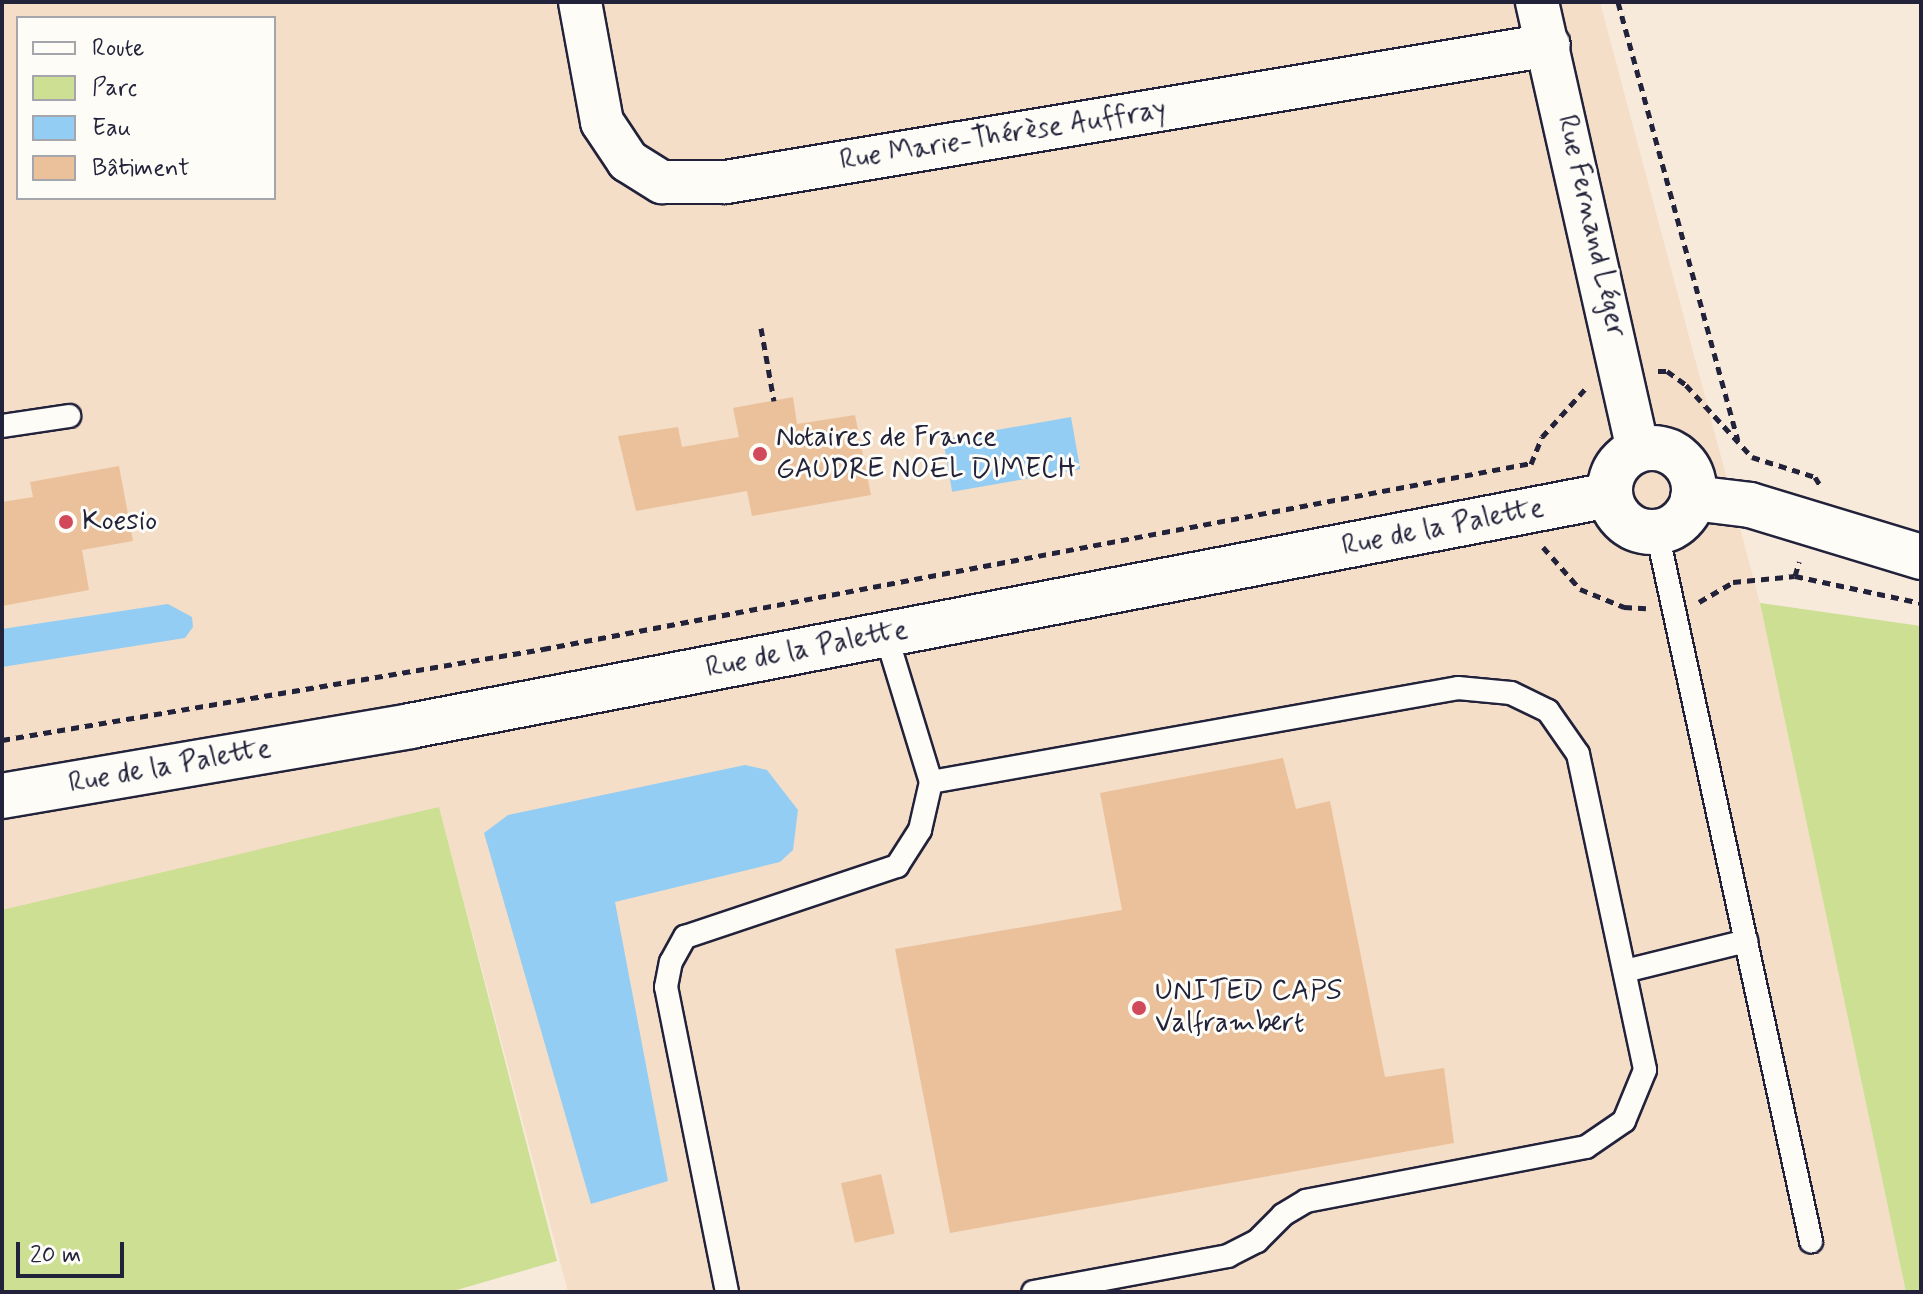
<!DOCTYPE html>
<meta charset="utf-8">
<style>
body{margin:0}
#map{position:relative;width:1923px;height:1294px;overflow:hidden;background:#f8eadb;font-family:Mynerve,sans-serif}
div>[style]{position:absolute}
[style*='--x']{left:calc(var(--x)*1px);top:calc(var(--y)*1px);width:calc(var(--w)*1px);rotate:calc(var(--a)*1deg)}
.built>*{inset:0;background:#f4dec8}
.green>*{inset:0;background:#ccdf93}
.water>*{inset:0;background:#94cdf3;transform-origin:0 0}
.building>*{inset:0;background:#ebc19b;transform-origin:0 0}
.path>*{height:5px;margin-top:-2.5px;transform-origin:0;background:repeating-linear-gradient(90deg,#22223b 0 8px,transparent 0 14px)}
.roads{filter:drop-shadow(2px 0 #22223b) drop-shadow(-2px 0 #22223b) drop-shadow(0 2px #22223b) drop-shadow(0 -2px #22223b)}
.lane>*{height:22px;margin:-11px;padding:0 11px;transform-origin:11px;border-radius:11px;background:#fdfcf7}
.street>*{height:42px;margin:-21px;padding:0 21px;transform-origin:21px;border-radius:21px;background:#fdfcf7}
.secondary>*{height:44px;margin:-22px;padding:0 22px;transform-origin:22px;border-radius:22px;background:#fdfcf7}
.secondary>.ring{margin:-22px;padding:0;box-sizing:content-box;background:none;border:44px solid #fdfcf7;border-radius:50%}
.dots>*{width:22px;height:22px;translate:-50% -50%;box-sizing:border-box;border:4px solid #fdfcf7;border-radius:50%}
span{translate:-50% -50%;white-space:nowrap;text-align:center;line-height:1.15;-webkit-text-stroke:6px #fdfcf7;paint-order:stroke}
.street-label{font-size:28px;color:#22223b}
.poi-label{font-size:28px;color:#22223b}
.left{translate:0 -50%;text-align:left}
.frame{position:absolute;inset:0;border:4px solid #22223b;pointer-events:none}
.legend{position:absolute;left:16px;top:16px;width:260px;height:184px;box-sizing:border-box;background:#fdfcf7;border:2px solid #a5a5ac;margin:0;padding:10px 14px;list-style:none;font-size:24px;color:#22223b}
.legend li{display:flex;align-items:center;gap:16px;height:40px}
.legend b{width:40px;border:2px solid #a5a5ac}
.scale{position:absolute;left:16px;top:1242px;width:108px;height:36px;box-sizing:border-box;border:4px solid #22223b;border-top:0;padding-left:10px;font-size:24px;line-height:28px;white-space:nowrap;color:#22223b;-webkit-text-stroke:6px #fdfcf7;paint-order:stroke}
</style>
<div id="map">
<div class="built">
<i style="clip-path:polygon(evenodd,2px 2px,1600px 2px,1760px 603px,1906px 1292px,568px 1292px,439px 807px,2px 922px,2px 2px,18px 18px,274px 18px,274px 198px,18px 198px,18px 18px)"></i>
</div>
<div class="green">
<i style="clip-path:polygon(1760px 603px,1921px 626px,1921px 1292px,1906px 1292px)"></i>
<i style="clip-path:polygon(439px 807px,557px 1261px,450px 1292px,2px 1292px,2px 910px)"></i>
</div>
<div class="water">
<i style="left:1071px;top:417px;width:53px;height:130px;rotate:80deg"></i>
<i style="clip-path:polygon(168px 604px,192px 617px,193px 627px,185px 638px,2px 667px,2px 629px)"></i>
<i style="clip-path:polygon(745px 765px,767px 770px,798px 810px,793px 850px,780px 862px,615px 902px,668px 1181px,591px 1204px,484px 833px,508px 815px)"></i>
</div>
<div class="building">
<i style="clip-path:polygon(793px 397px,797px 424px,855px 415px,871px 495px,752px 516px,747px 491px,636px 511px,618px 436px,678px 427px,682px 447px,739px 437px,733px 408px)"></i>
<i style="clip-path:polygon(119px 466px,133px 541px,82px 550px,89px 590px,2px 606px,2px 502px,33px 497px,30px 482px)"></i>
<i style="clip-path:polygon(1283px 758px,1296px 809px,1330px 801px,1385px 1077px,1444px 1068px,1454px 1143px,950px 1233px,895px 949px,1122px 910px,1100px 793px)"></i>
<i style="left:881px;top:1174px;width:61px;height:41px;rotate:77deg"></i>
</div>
<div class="path">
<i style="--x:1618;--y:2;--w:454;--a:74.7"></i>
<i style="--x:761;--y:328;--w:74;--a:79.9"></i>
<i style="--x:1658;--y:371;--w:9;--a:0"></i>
<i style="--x:1667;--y:371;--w:24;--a:36"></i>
<i style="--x:1686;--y:385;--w:98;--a:47.5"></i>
<i style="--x:1752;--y:457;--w:66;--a:17.6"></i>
<i style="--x:1815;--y:477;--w:9;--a:58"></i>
<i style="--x:1531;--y:464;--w:29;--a:-68"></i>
<i style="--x:1542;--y:437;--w:64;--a:-48.1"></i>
<i style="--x:1543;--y:547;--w:56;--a:48.6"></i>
<i style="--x:1580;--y:589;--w:48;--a:22.2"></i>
<i style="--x:1624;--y:607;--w:22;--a:3"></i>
<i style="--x:1795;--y:576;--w:15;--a:-74"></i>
<i style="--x:1699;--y:602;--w:39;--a:-30"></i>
<i style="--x:1733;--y:582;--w:62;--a:-5.5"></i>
<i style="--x:1795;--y:576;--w:129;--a:12.1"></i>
<i style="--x:2;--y:740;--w:549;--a:-9.55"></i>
<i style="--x:543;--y:649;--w:1005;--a:-10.66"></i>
</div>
<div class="roads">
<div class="lane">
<i style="--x:2;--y:426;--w:68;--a:-8.5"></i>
<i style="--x:1657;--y:532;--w:726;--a:77.75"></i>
<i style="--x:931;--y:782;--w:535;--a:-10.11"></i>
<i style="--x:1458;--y:688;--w:53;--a:5.4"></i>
<i style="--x:1511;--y:693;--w:41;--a:25.9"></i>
<i style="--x:1548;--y:711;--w:52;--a:55.1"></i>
<i style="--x:1578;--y:754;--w:323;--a:78"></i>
<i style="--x:1645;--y:1070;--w:55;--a:112.4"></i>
<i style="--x:1624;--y:1121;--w:46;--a:145.6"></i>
<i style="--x:1586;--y:1147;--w:285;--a:169.1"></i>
<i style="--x:1306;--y:1201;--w:27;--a:149"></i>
<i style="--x:1283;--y:1215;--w:37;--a:135"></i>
<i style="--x:1257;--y:1241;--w:33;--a:153"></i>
<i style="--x:1228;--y:1256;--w:198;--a:169.5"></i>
<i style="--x:1625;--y:971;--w:125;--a:-13.9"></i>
<i style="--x:727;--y:1292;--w:311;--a:-101.3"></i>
<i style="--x:666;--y:987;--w:25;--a:-79"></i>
<i style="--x:671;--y:962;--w:29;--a:-61"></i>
<i style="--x:685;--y:937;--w:224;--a:-18.5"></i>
<i style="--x:897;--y:866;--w:43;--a:-57.4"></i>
<i style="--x:920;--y:830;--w:49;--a:-77.1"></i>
<i style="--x:931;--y:782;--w:154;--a:-107"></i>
</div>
<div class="street">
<i style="--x:580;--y:2;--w:122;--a:79.6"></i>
<i style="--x:602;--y:122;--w:47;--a:56.3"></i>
<i style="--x:628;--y:161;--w:40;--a:32"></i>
<i style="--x:662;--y:182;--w:64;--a:0"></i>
<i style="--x:726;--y:182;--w:834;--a:-9.45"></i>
<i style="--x:1537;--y:2;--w:459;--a:77.3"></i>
</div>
<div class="secondary">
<i class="ring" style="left:1610px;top:448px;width:40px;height:40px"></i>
<i style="--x:1693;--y:498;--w:57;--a:7"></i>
<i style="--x:1750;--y:505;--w:179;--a:16.9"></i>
<i style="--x:2;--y:796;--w:414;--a:-9.7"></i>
<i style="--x:410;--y:726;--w:1222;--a:-10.9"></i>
</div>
</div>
<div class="dots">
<i style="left:760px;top:454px;background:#d1495b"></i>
<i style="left:66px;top:522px;background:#d1495b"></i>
<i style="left:1139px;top:1008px;background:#d1495b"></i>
</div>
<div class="street-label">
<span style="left:1003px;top:136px;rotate:-9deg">Rue Marie-Thérèse Auffray</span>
<span style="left:1591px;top:226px;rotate:77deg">Rue Fernand Léger</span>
<span style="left:1443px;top:528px;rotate:-11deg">Rue de la Palette</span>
<span style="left:807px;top:650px;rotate:-11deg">Rue de la Palette</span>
<span style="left:170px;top:767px;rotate:-10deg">Rue de la Palette</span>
</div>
<div class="poi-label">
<span class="left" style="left:776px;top:454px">Notaires de France<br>GAUDRE NOEL DIMECH</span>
<span class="left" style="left:82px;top:522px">Koesio</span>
<span class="left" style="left:1155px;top:1008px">UNITED CAPS<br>Valframbert</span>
</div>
<div class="frame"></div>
<ul class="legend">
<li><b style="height:10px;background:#fdfcf7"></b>Route</li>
<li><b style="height:22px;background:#ccdf93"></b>Parc</li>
<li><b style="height:22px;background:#94cdf3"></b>Eau</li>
<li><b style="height:22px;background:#ebc19b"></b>Bâtiment</li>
</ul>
<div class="scale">20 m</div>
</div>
